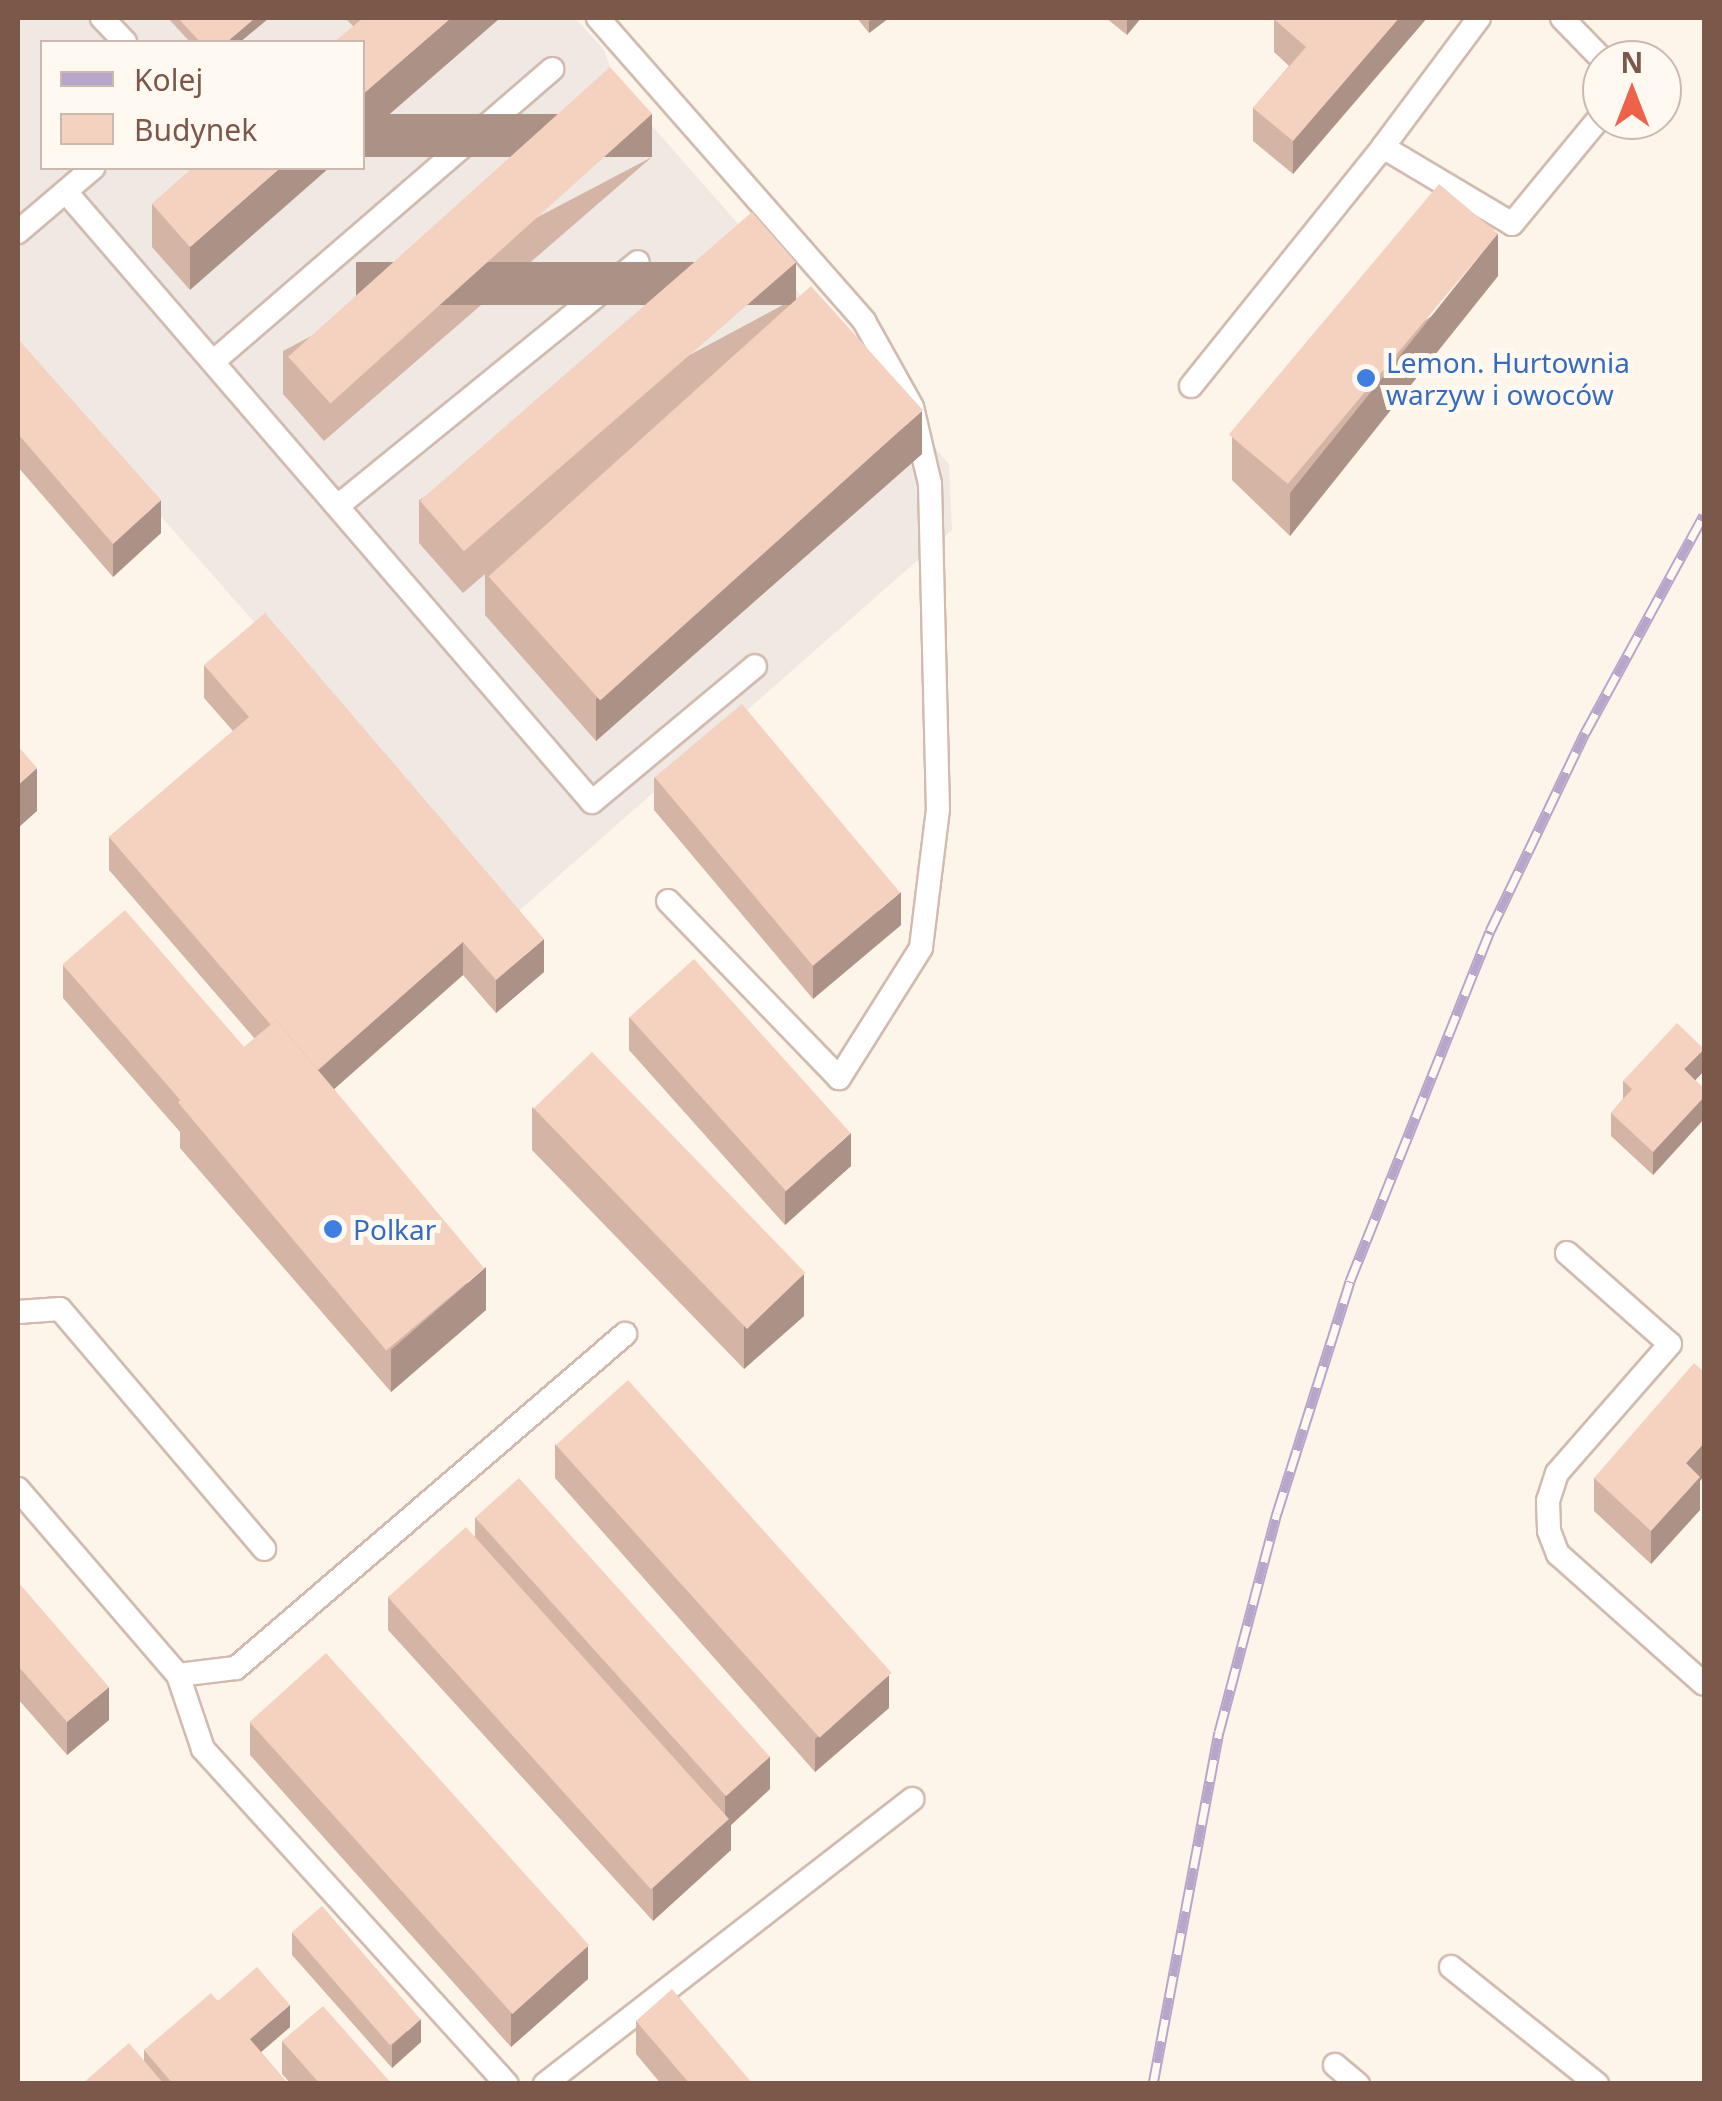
<!DOCTYPE html>
<meta charset="utf-8">
<style>
body{margin:0}
#map{position:relative;width:1722px;height:2101px;overflow:hidden;background:#fef5ea;font-family:"Noto Sans",sans-serif}
div>[style]{position:absolute}
[style*='--x']{left:calc(var(--x)*1px);top:calc(var(--y)*1px);width:calc(var(--w)*1px);rotate:calc(var(--a)*1deg)}
.industrial>*{inset:0;background:#efe8e3}
.roads{filter:drop-shadow(2px 0 #d2bbae) drop-shadow(-2px 0 #d2bbae) drop-shadow(0 2px #d2bbae) drop-shadow(0 -2px #d2bbae)}
.lane>*{height:22px;margin:-11px;padding:0 11px;transform-origin:11px;border-radius:11px;background:#fff}
.rail>*{height:11px;margin-top:-5.5px;transform-origin:0;background:repeating-linear-gradient(90deg,#fff9f2 0 22px,#b7a6ca 0 44px);box-sizing:border-box;border-block:2px solid #b7a6ca}
.wall>*{inset:0;background:#d3b4a5}
.shaded-wall>*{inset:0;background:#ac9286;transform-origin:0 0}
.building>*{inset:0;background:#f5d1c0;transform-origin:0 0}
.dots>*{width:28px;height:28px;translate:-50% -50%;box-sizing:border-box;border:5px solid #fff9f2;border-radius:50%}
span{translate:-50% -50%;white-space:nowrap;text-align:center;line-height:1.15;-webkit-text-stroke:10px #fff9f2;paint-order:stroke}
.shop-label{font-size:28px;color:#366cbe}
.left{translate:0 -50%;text-align:left}
.frame{position:absolute;inset:0;border:20px solid #7c584a;pointer-events:none}
.legend{position:absolute;left:40px;top:40px;width:325px;height:130px;box-sizing:border-box;background:#fff9f2;border:2px solid #cbb9af;margin:0;padding:12px 18px;list-style:none;font-size:30px;color:#7c584a}
.legend li{display:flex;align-items:center;gap:20px;height:50px}
.legend b{width:50px;border:2px solid #cbb9af}
.north{position:absolute;left:1582px;top:40px;width:100px;height:100px;box-sizing:border-box;background:#fff9f2;border:2px solid #cbb9af;border-radius:50%;rotate:0deg;font-size:28px;font-weight:700;line-height:40px;text-align:center;color:#7c584a}
.north::after{content:'';display:block;margin:auto;width:35px;height:45px;background:#ee6249;clip-path:polygon(50% 0,100% 100%,50% 72%,0 100%)}
</style>
<div id="map">
<div class="industrial">
<i style="clip-path:polygon(evenodd,18px 18px,575px 18px,604px 50px,617px 86px,949px 464px,952px 530px,513px 916px,18px 354px,18px 18px,42px 42px,362px 42px,362px 168px,42px 168px,42px 42px)"></i>
</div>
<div class="roads">
<div class="lane">
<i style="--x:102;--y:18;--w:33;--a:46"></i>
<i style="--x:598;--y:18;--w:403;--a:48.7"></i>
<i style="--x:864;--y:321;--w:98;--a:60.8"></i>
<i style="--x:912;--y:407;--w:79;--a:76.8"></i>
<i style="--x:930;--y:484;--w:325;--a:88.6"></i>
<i style="--x:938;--y:809;--w:140;--a:97"></i>
<i style="--x:921;--y:948;--w:154;--a:122.2"></i>
<i style="--x:839;--y:1078;--w:246;--a:-134"></i>
<i style="--x:1479;--y:18;--w:161;--a:126.7"></i>
<i style="--x:1383;--y:147;--w:150;--a:30.8"></i>
<i style="--x:1512;--y:224;--w:141;--a:-50.5"></i>
<i style="--x:1562;--y:18;--w:59;--a:45.7"></i>
<i style="--x:66;--y:192;--w:805;--a:49.23"></i>
<i style="--x:592;--y:802;--w:212;--a:-39.8"></i>
<i style="--x:18;--y:232;--w:99;--a:-40.5"></i>
<i style="--x:214;--y:361;--w:447;--a:-40.8"></i>
<i style="--x:1191;--y:386;--w:307;--a:-51.2"></i>
<i style="--x:339;--y:505;--w:385;--a:-39.1"></i>
<i style="--x:1567;--y:1253;--w:137;--a:41.5"></i>
<i style="--x:1670;--y:1344;--w:171;--a:131.2"></i>
<i style="--x:1557;--y:1473;--w:29;--a:108"></i>
<i style="--x:1548;--y:1501;--w:30;--a:88"></i>
<i style="--x:1549;--y:1531;--w:25;--a:69"></i>
<i style="--x:1558;--y:1554;--w:195;--a:41.7"></i>
<i style="--x:18;--y:1312;--w:42;--a:-4.1"></i>
<i style="--x:60;--y:1309;--w:315;--a:49.6"></i>
<i style="--x:18;--y:1489;--w:245;--a:49.3"></i>
<i style="--x:178;--y:1675;--w:78;--a:71.3"></i>
<i style="--x:203;--y:1749;--w:452;--a:47.8"></i>
<i style="--x:178;--y:1675;--w:58;--a:-6.9"></i>
<i style="--x:236;--y:1668;--w:513;--a:-40.65"></i>
<i style="--x:1451;--y:1967;--w:187;--a:38.7"></i>
<i style="--x:1335;--y:2065;--w:30;--a:40"></i>
<i style="--x:545;--y:2084;--w:465;--a:-37.8"></i>
</div>
</div>
<div class="rail">
<i style="--x:1153;--y:2084;--w:358;--a:-79.4"></i>
<i style="--x:1219;--y:1732;--w:227;--a:-75.2"></i>
<i style="--x:1277;--y:1513;--w:243;--a:-72.5"></i>
<i style="--x:1350;--y:1281;--w:377;--a:-68.2"></i>
<i style="--x:1490;--y:931;--w:220;--a:-64.4"></i>
<i style="--x:1585;--y:733;--w:248;--a:-61.4"></i>
</div>
<div class="wall">
<i style="clip-path:polygon(168px 18px,269px 18px,240px 42px,190px 42px)"></i>
<i style="clip-path:polygon(345px 18px,500px 18px,362px 138px,362px 42px,353px 26px)"></i>
<i style="clip-path:polygon(857px 18px,889px 18px,869px 33px)"></i>
<i style="clip-path:polygon(1106px 18px,1141px 18px,1127px 35px)"></i>
<i style="clip-path:polygon(1427px 18px,1293px 174px,1253px 141px,1253px 108px,1289px 66px,1274px 52px,1274px 19px)"></i>
<i style="clip-path:polygon(652px 157px,324px 441px,283px 394px,283px 351px)"></i>
<i style="clip-path:polygon(193px 168px,190px 290px,152px 247px,152px 204px)"></i>
<i style="clip-path:polygon(1498px 276px,1290px 536px,1232px 480px,1232px 437px)"></i>
<i style="clip-path:polygon(796px 298px,922px 454px,596px 741px,485px 615px,485px 574px,463px 593px,419px 543px,419px 500px)"></i>
<i style="clip-path:polygon(18px 339px,161px 533px,113px 577px,18px 467px)"></i>
<i style="clip-path:polygon(204px 665px,544px 972px,496px 1013px,463px 975px,334px 1089px,486px 1310px,391px 1392px,180px 1148px,180px 1132px,63px 998px,63px 965px,244px 1048px,255px 1039px,109px 870px,109px 837px,233px 731px,204px 698px)"></i>
<i style="clip-path:polygon(654px 777px,901px 925px,813px 999px,654px 810px)"></i>
<i style="clip-path:polygon(629px 1017px,851px 1166px,785px 1225px,629px 1050px)"></i>
<i style="clip-path:polygon(1704px 1071px,1695px 1080px,1704px 1089px,1704px 1119px,1653px 1175px,1611px 1136px,1611px 1113px,1623px 1099px,1623px 1081px)"></i>
<i style="clip-path:polygon(532px 1107px,804px 1316px,744px 1369px,532px 1150px)"></i>
<i style="clip-path:polygon(555px 1444px,889px 1708px,815px 1772px,555px 1478px)"></i>
<i style="clip-path:polygon(1594px 1478px,1700px 1481px,1700px 1510px,1651px 1564px,1594px 1511px)"></i>
<i style="clip-path:polygon(475px 1517px,770px 1789px,731px 1825px,731px 1850px,653px 1921px,388px 1630px,388px 1597px,475px 1536px)"></i>
<i style="clip-path:polygon(18px 1582px,109px 1720px,67px 1755px,18px 1699px)"></i>
<i style="clip-path:polygon(250px 1722px,588px 1979px,511px 2047px,250px 1755px)"></i>
<i style="clip-path:polygon(292px 1932px,421px 2042px,392px 2068px,292px 1955px)"></i>
<i style="clip-path:polygon(216px 2000px,290px 2027px,261px 2052px,288px 2084px,82px 2084px,144px 2061px,144px 2050px)"></i>
<i style="clip-path:polygon(636px 2021px,753px 2084px,661px 2084px,636px 2054px)"></i>
<i style="clip-path:polygon(282px 2041px,392px 2084px,291px 2084px,282px 2074px)"></i>
</div>
<div class="shaded-wall">
<i style="clip-path:polygon(255px 18px,269px 18px,240px 42px,227px 42px)"></i>
<i style="clip-path:polygon(451px 18px,500px 18px,362px 138px,362px 95px)"></i>
<i style="clip-path:polygon(874px 18px,889px 18px,869px 33px,869px 21px)"></i>
<i style="clip-path:polygon(1127px 18px,1141px 18px,1127px 35px)"></i>
<i style="clip-path:polygon(1399px 18px,1427px 18px,1293px 174px,1293px 141px)"></i>
<i style="left:652px;top:114px;width:43px;height:434px;rotate:90deg"></i>
<i style="clip-path:polygon(280px 168px,329px 168px,190px 290px,190px 247px)"></i>
<i style="clip-path:polygon(1498px 233px,1498px 276px,1290px 536px,1290px 493px)"></i>
<i style="left:796px;top:262px;width:43px;height:440px;rotate:90deg"></i>
<i style="clip-path:polygon(922px 411px,922px 454px,596px 741px,596px 699px)"></i>
<i style="clip-path:polygon(161px 500px,161px 533px,113px 577px,113px 544px)"></i>
<i style="clip-path:polygon(37px 768px,37px 811px,18px 828px,18px 785px)"></i>
<i style="clip-path:polygon(901px 892px,901px 925px,813px 999px,813px 966px)"></i>
<i style="clip-path:polygon(544px 939px,544px 972px,496px 1013px,496px 980px)"></i>
<i style="clip-path:polygon(463px 942px,463px 975px,314px 1107px,314px 1074px)"></i>
<i style="clip-path:polygon(1704px 1049px,1704px 1071px,1684px 1092px,1684px 1069px)"></i>
<i style="clip-path:polygon(1704px 1097px,1704px 1119px,1653px 1175px,1653px 1152px)"></i>
<i style="clip-path:polygon(851px 1133px,851px 1166px,785px 1225px,785px 1192px)"></i>
<i style="clip-path:polygon(486px 1267px,486px 1310px,391px 1392px,391px 1350px)"></i>
<i style="clip-path:polygon(804px 1274px,804px 1316px,744px 1369px,744px 1326px)"></i>
<i style="clip-path:polygon(1704px 1443px,1704px 1476px,1700px 1481px,1700px 1510px,1651px 1564px,1651px 1531px,1686px 1463px)"></i>
<i style="clip-path:polygon(889px 1675px,889px 1708px,815px 1772px,815px 1739px)"></i>
<i style="clip-path:polygon(109px 1687px,109px 1720px,67px 1755px,67px 1722px)"></i>
<i style="clip-path:polygon(770px 1756px,770px 1789px,731px 1825px,731px 1850px,653px 1921px,653px 1888px,725px 1821px,725px 1796px)"></i>
<i style="clip-path:polygon(588px 1946px,588px 1979px,511px 2047px,511px 2014px)"></i>
<i style="clip-path:polygon(290px 2005px,290px 2027px,245px 2066px,245px 2043px)"></i>
<i style="clip-path:polygon(421px 2019px,421px 2042px,392px 2068px,392px 2045px)"></i>
</div>
<div class="building">
<i style="clip-path:polygon(178px 18px,255px 18px,227px 42px,200px 42px)"></i>
<i style="clip-path:polygon(363px 18px,451px 18px,362px 95px,362px 42px,334px 42px)"></i>
<i style="clip-path:polygon(1276px 18px,1399px 18px,1293px 141px,1253px 108px,1306px 47px,1274px 19px)"></i>
<i style="left:610px;top:67px;width:63px;height:433px;rotate:48deg"></i>
<i style="clip-path:polygon(193px 168px,280px 168px,190px 247px,152px 204px)"></i>
<i style="left:1439px;top:184px;width:77px;height:327px;rotate:40deg"></i>
<i style="left:752px;top:212px;width:67px;height:440px;rotate:49deg"></i>
<i style="left:811px;top:286px;width:167px;height:434px;rotate:48deg"></i>
<i style="clip-path:polygon(18px 339px,161px 500px,113px 544px,18px 434px)"></i>
<i style="clip-path:polygon(265px 613px,544px 939px,496px 980px,463px 942px,318px 1070px,276px 1020px,271px 1025px,109px 837px,249px 717px,204px 665px)"></i>
<i style="left:742px;top:704px;width:246px;height:114px;rotate:50deg"></i>
<i style="clip-path:polygon(18px 746px,37px 768px,18px 785px)"></i>
<i style="left:125px;top:910px;width:182px;height:83px;rotate:49deg"></i>
<i style="left:694px;top:959px;width:234px;height:87px;rotate:48deg"></i>
<i style="left:276px;top:1020px;width:324px;height:128px;rotate:50deg"></i>
<i style="clip-path:polygon(1677px 1023px,1704px 1049px,1684px 1069px,1704px 1089px,1704px 1097px,1653px 1152px,1611px 1113px,1632px 1089px,1623px 1081px)"></i>
<i style="left:592px;top:1052px;width:307px;height:81px;rotate:46deg"></i>
<i style="clip-path:polygon(1694px 1363px,1704px 1372px,1704px 1443px,1686px 1463px,1700px 1477px,1651px 1531px,1594px 1478px)"></i>
<i style="left:628px;top:1380px;width:394px;height:97px;rotate:48deg"></i>
<i style="left:519px;top:1478px;width:375px;height:59px;rotate:48deg"></i>
<i style="left:466px;top:1527px;width:393px;height:105px;rotate:48deg"></i>
<i style="clip-path:polygon(18px 1582px,109px 1687px,67px 1722px,18px 1666px)"></i>
<i style="left:326px;top:1653px;width:393px;height:103px;rotate:48deg"></i>
<i style="left:322px;top:1906px;width:150px;height:40px;rotate:49deg"></i>
<i style="left:257px;top:1967px;width:50px;height:53px;rotate:49deg"></i>
<i style="clip-path:polygon(672px 1989px,753px 2084px,690px 2084px,636px 2021px)"></i>
<i style="clip-path:polygon(211px 1993px,288px 2084px,173px 2084px,144px 2050px)"></i>
<i style="clip-path:polygon(323px 2006px,392px 2084px,320px 2084px,282px 2041px)"></i>
<i style="clip-path:polygon(129px 2043px,164px 2084px,82px 2084px)"></i>
</div>
<div class="dots">
<i style="left:1366px;top:378px;background:#3f7fe0"></i>
<i style="left:333px;top:1229px;background:#3f7fe0"></i>
</div>
<div class="shop-label">
<span class="left" style="left:1386px;top:378px">Lemon. Hurtownia<br>warzyw i owoców</span>
<span class="left" style="left:353px;top:1229px">Polkar</span>
</div>
<div class="frame"></div>
<ul class="legend">
<li><b style="height:12px;background:#b7a6ca"></b>Kolej</li>
<li><b style="height:28px;background:#f5d1c0"></b>Budynek</li>
</ul>
<div class="north">N</div>
</div>
